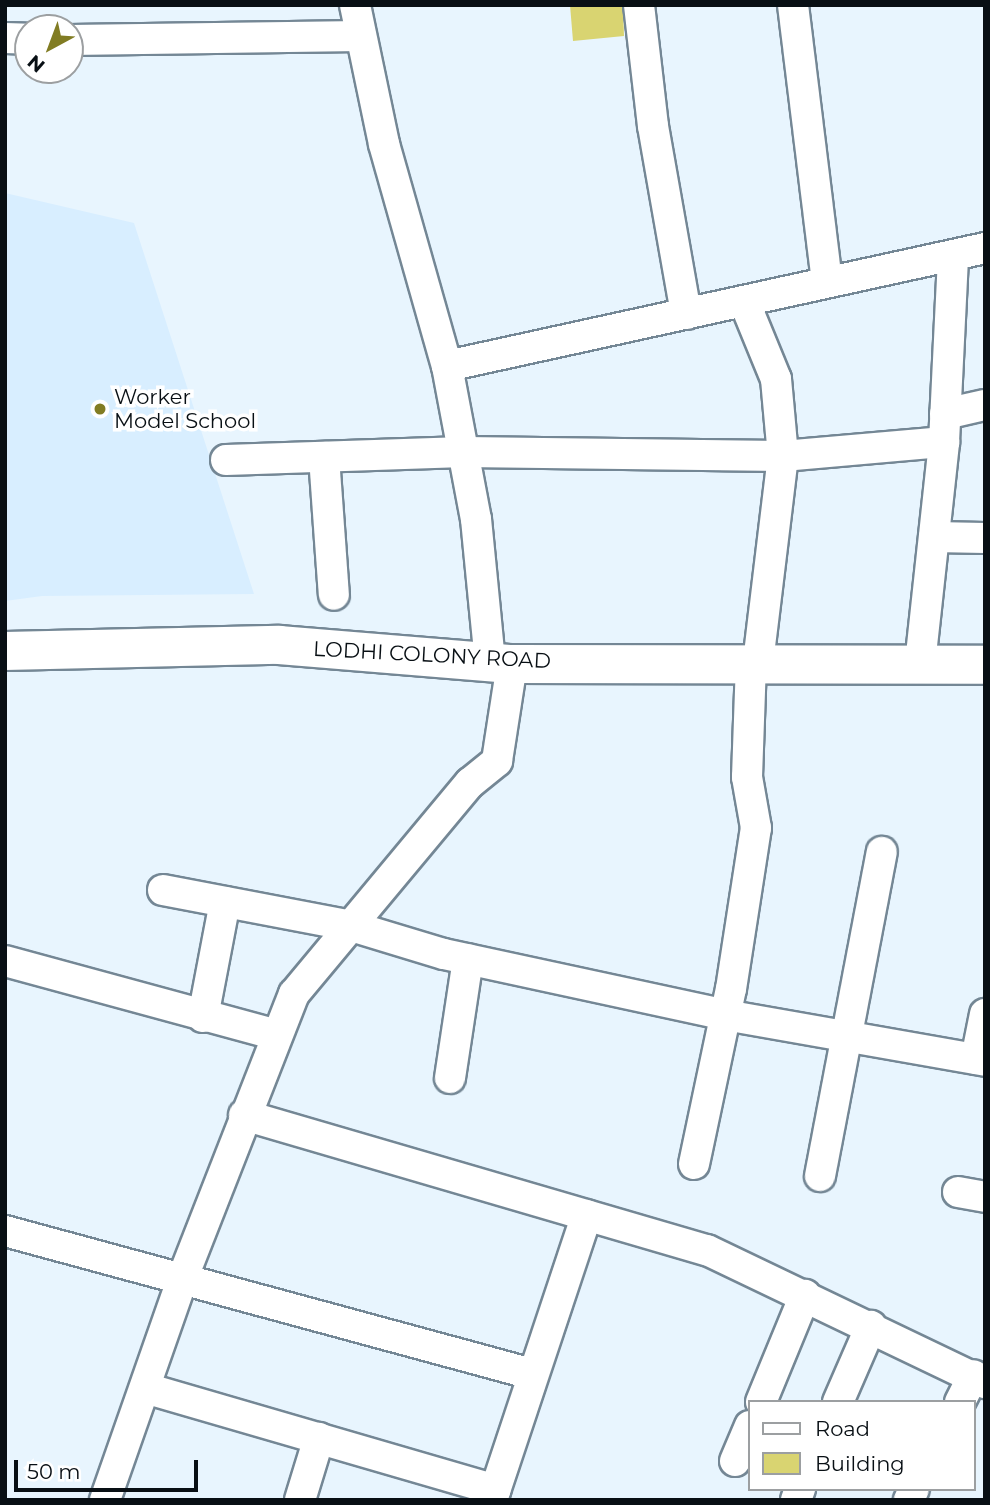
<!DOCTYPE html>
<style>
body{margin:0}
#map{position:relative;width:990px;height:1505px;overflow:hidden;background:#e8f5fe;font-family:Montserrat,sans-serif}
div>[style]{position:absolute}
[style*='--x']{left:calc(var(--x)*1px);top:calc(var(--y)*1px);width:calc(var(--w)*1px);rotate:calc(var(--a)*1deg)}
.built>*{inset:0;background:#d8eeff}
.building>*{inset:0;background:#d9d471}
.roads{filter:drop-shadow(2px 0 #748795) drop-shadow(-2px 0 #748795) drop-shadow(0 2px #748795) drop-shadow(0 -2px #748795)}
.street>*{height:30px;margin:-15px;padding:0 15px;transform-origin:15px;border-radius:15px;background:#fff}
.secondary>*{height:38px;margin:-19px;padding:0 19px;transform-origin:19px;border-radius:19px;background:#fff}
.dots>*{width:19px;height:19px;translate:-50% -50%;box-sizing:border-box;border:4px solid #fff;border-radius:50%}
span{translate:-50% -50%;white-space:nowrap;text-align:center;line-height:1.15;-webkit-text-stroke:7px #fff;paint-order:stroke}
.poi-label{font-size:21px;color:#080f14}
.left{translate:0 -50%;text-align:left}
.street-label{font-size:21px;color:#080f14}
.frame{position:absolute;inset:0;border:7px solid #080f14;pointer-events:none}
.legend{position:absolute;left:748px;top:1400px;width:228px;height:91px;box-sizing:border-box;background:#fff;border:2px solid #9c9fa1;margin:0;padding:9px 12px;list-style:none;font-size:21px;color:#080f14}
.legend li{display:flex;align-items:center;gap:14px;height:35px}
.legend b{width:35px;border:2px solid #9c9fa1}
.north{position:absolute;left:14px;top:14px;width:70px;height:70px;box-sizing:border-box;background:#fff;border:2px solid #9c9fa1;border-radius:50%;rotate:221deg;font-size:19px;font-weight:700;line-height:28px;text-align:center;color:#080f14}
.north::after{content:'';display:block;margin:auto;width:24px;height:32px;background:#817c23;clip-path:polygon(50% 0,100% 100%,50% 72%,0 100%)}
.scale{position:absolute;left:14px;top:1460px;width:184px;height:32px;box-sizing:border-box;border:4px solid #080f14;border-top:0;padding-left:9px;font-size:21px;line-height:24px;white-space:nowrap;color:#080f14;-webkit-text-stroke:5px #fff;paint-order:stroke}
</style>
<div id="map">
<div class="built">
<i style="clip-path:polygon(5px 193px,134px 223px,254px 594px,42px 596px,5px 601px)"></i>
</div>
<div class="building">
<i style="clip-path:polygon(570px 5px,623px 5px,624px 36px,573px 41px)"></i>
</div>
<div class="roads">
<div class="street">
<i style="--x:355;--y:5;--w:142;--a:78.2"></i>
<i style="--x:384;--y:144;--w:231;--a:74.2"></i>
<i style="--x:447;--y:366;--w:156;--a:79.3"></i>
<i style="--x:476;--y:519;--w:144;--a:84.4"></i>
<i style="--x:639;--y:5;--w:122;--a:83.4"></i>
<i style="--x:653;--y:126;--w:191;--a:80"></i>
<i style="--x:793;--y:5;--w:279;--a:83"></i>
<i style="--x:5;--y:38;--w:23;--a:2"></i>
<i style="--x:70;--y:40;--w:291;--a:-0.8"></i>
<i style="--x:744;--y:301;--w:84;--a:67.7"></i>
<i style="--x:776;--y:379;--w:77;--a:84.8"></i>
<i style="--x:783;--y:456;--w:208;--a:96.9"></i>
<i style="--x:447;--y:366;--w:551;--a:-12.37"></i>
<i style="--x:945;--y:414;--w:41;--a:-12.7"></i>
<i style="--x:324;--y:457;--w:138;--a:85.9"></i>
<i style="--x:226;--y:460;--w:238;--a:-1.9"></i>
<i style="--x:464;--y:452;--w:319;--a:0.7"></i>
<i style="--x:783;--y:456;--w:162;--a:-5"></i>
<i style="--x:934;--y:537;--w:51;--a:1.1"></i>
<i style="--x:920;--y:664;--w:223;--a:-83.8"></i>
<i style="--x:944;--y:442;--w:187;--a:-87.2"></i>
<i style="--x:163;--y:890;--w:191;--a:10.8"></i>
<i style="--x:351;--y:926;--w:97;--a:16.8"></i>
<i style="--x:444;--y:954;--w:288;--a:12.2"></i>
<i style="--x:725;--y:1015;--w:264;--a:10"></i>
<i style="--x:5;--y:961;--w:282;--a:15.2"></i>
<i style="--x:203;--y:1017;--w:117;--a:-79.2"></i>
<i style="--x:976;--y:1059;--w:46;--a:-78.7"></i>
<i style="--x:450;--y:1078;--w:120;--a:-81.4"></i>
<i style="--x:244;--y:1115;--w:482;--a:16.3"></i>
<i style="--x:707;--y:1250;--w:308;--a:25.6"></i>
<i style="--x:694;--y:1164;--w:179;--a:-78.1"></i>
<i style="--x:731;--y:989;--w:163;--a:-81.2"></i>
<i style="--x:756;--y:828;--w:52;--a:-100"></i>
<i style="--x:747;--y:777;--w:115;--a:-88"></i>
<i style="--x:820;--y:1176;--w:330;--a:-79.2"></i>
<i style="--x:958;--y:1192;--w:27;--a:10"></i>
<i style="--x:5;--y:1231;--w:546;--a:15.18"></i>
<i style="--x:145;--y:1388;--w:365;--a:16.2"></i>
<i style="--x:761;--y:1402;--w:116;--a:-67.6"></i>
<i style="--x:838;--y:1402;--w:83;--a:-66.5"></i>
<i style="--x:960;--y:1402;--w:30;--a:-63"></i>
<i style="--x:735;--y:1461;--w:38;--a:-67"></i>
<i style="--x:105;--y:1500;--w:236;--a:-70.7"></i>
<i style="--x:183;--y:1277;--w:304;--a:-68.6"></i>
<i style="--x:294;--y:994;--w:275;--a:-50.2"></i>
<i style="--x:470;--y:783;--w:35;--a:-39"></i>
<i style="--x:497;--y:761;--w:98;--a:-81.2"></i>
<i style="--x:300;--y:1500;--w:65;--a:-73"></i>
<i style="--x:492;--y:1500;--w:300;--a:-71.6"></i>
<i style="--x:796;--y:1500;--w:12;--a:-70"></i>
<i style="--x:909;--y:1500;--w:12;--a:-66"></i>
</div>
<div class="secondary">
<i style="--x:5;--y:651;--w:274;--a:-1.3"></i>
<i style="--x:279;--y:645;--w:234;--a:4.7"></i>
<i style="--x:512;--y:664;--w:473;--a:0.1"></i>
</div>
</div>
<div class="dots">
<i style="left:100px;top:409px;background:#817c23"></i>
</div>
<div class="poi-label">
<span class="left" style="left:114px;top:409px">Worker<br>Model School</span>
</div>
<div class="street-label">
<span style="left:432px;top:655px;rotate:3deg">LODHI COLONY ROAD</span>
</div>
<div class="frame"></div>
<ul class="legend">
<li><b style="height:9px;background:#fff"></b>Road</li>
<li><b style="height:19px;background:#d9d471"></b>Building</li>
</ul>
<div class="north">N</div>
<div class="scale">50 m</div>
</div>
